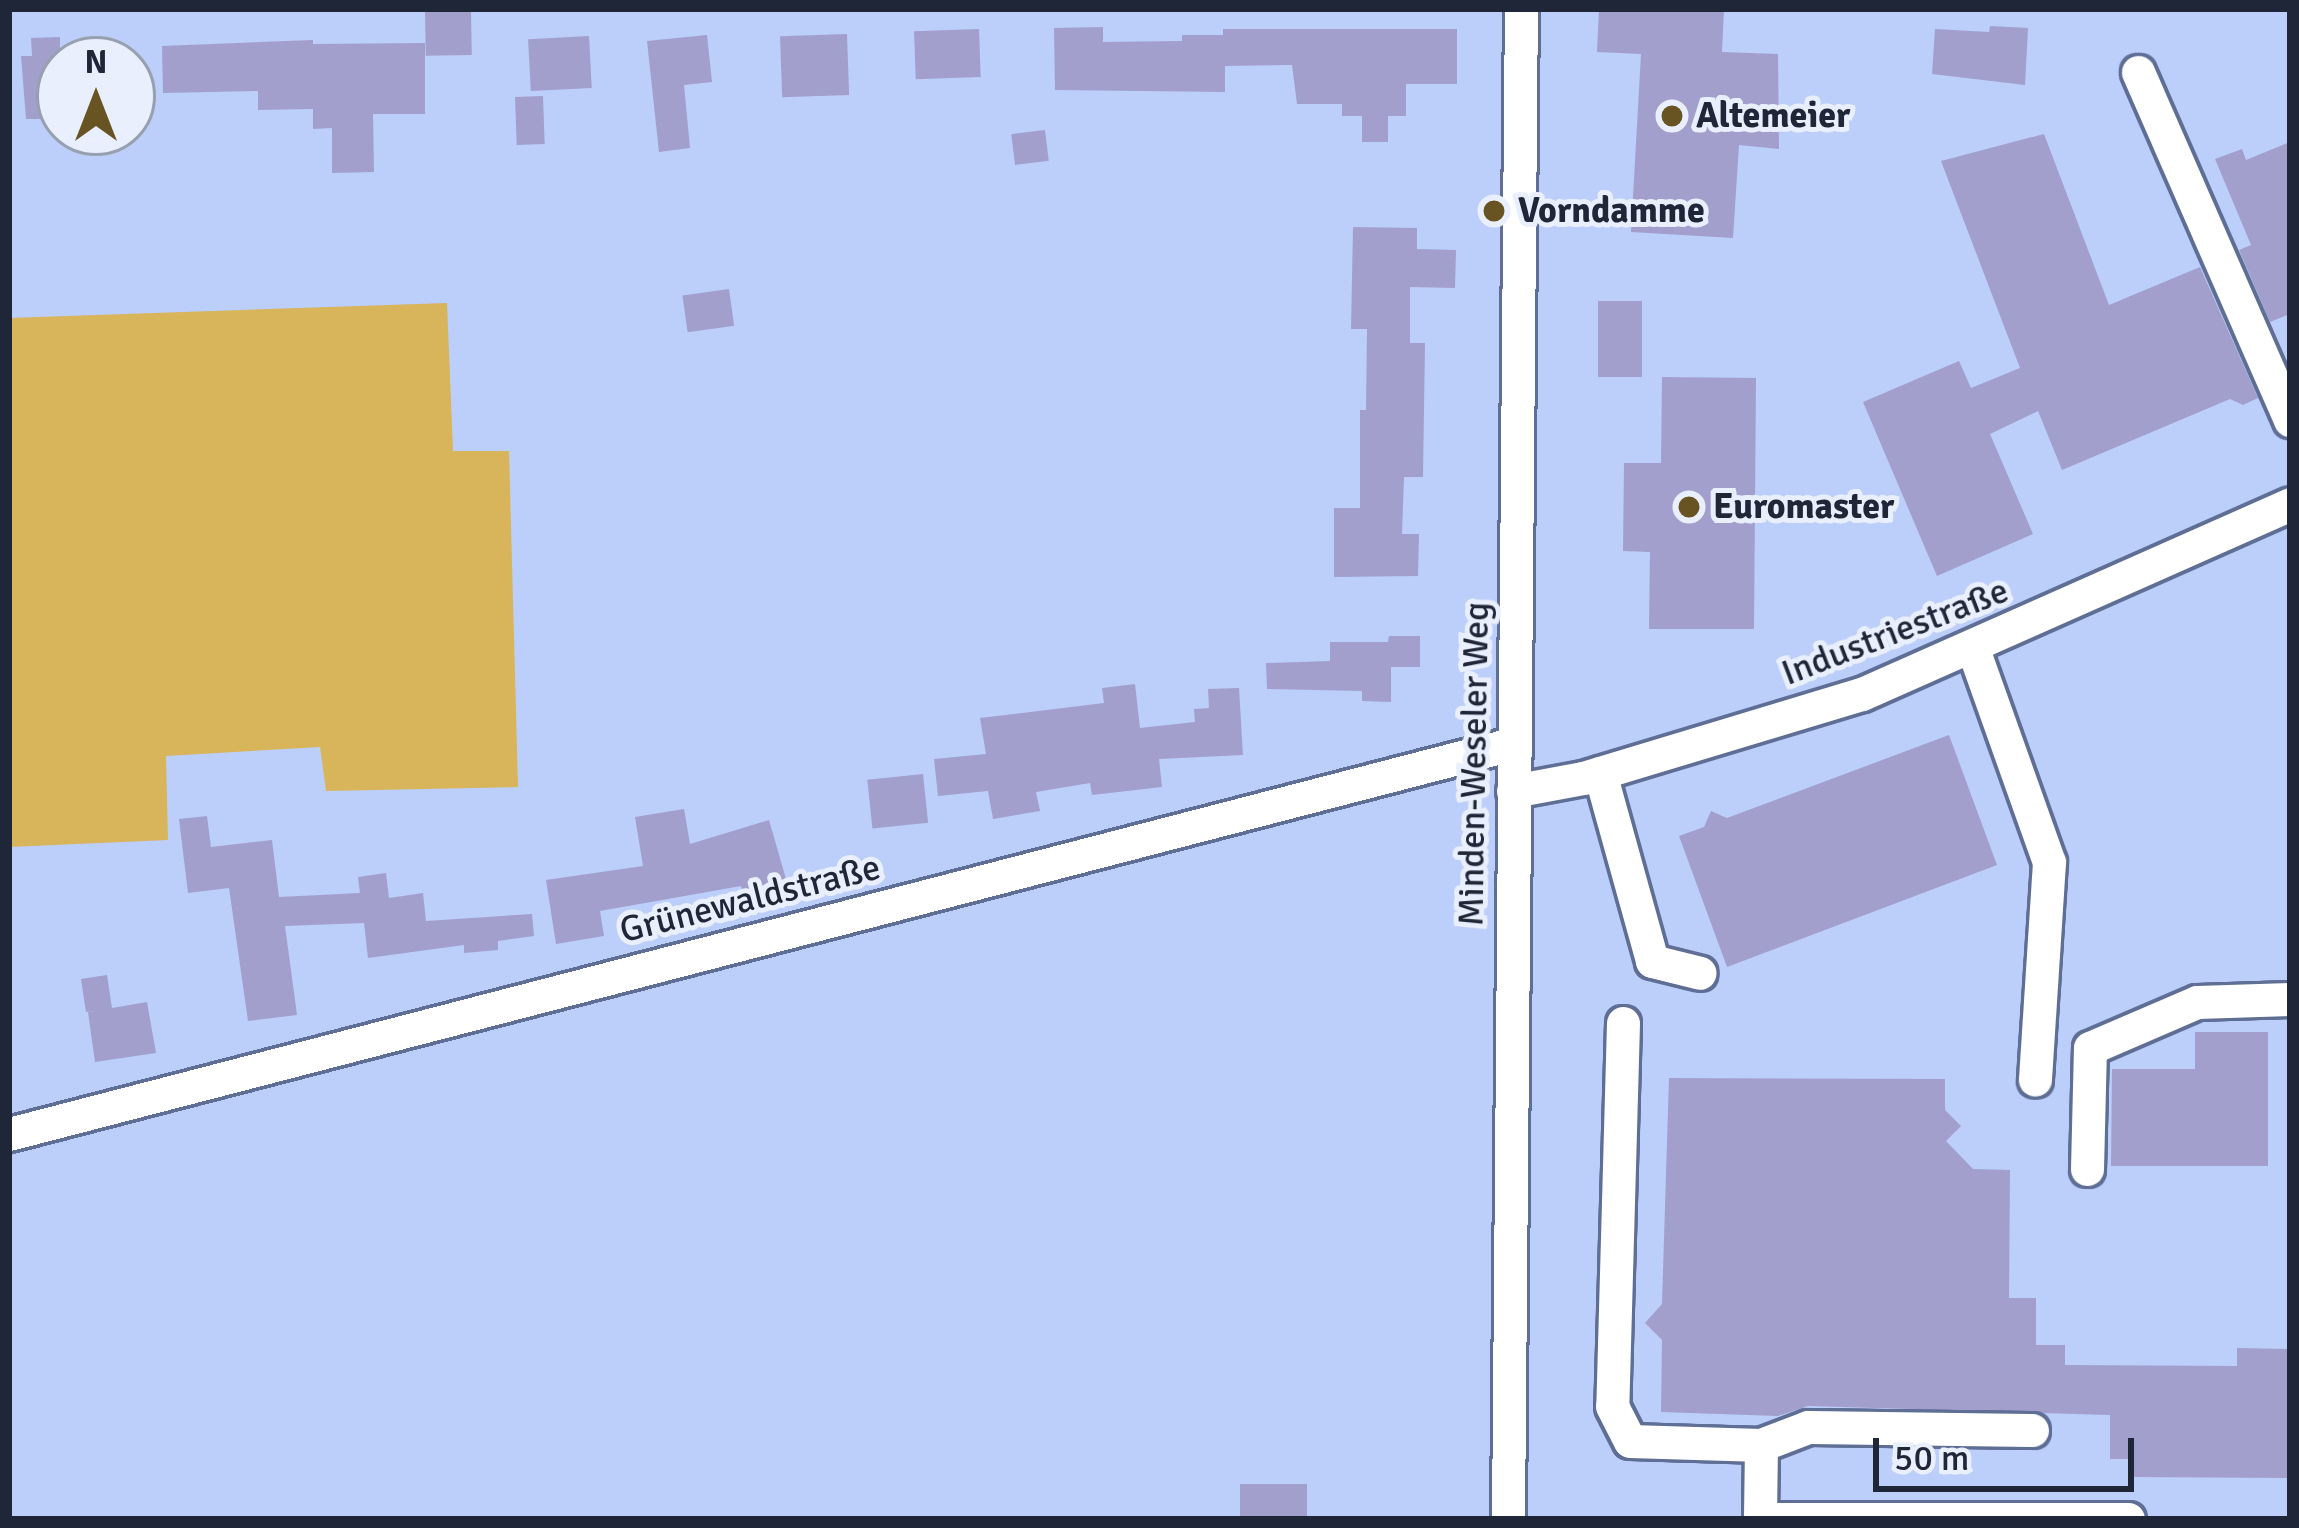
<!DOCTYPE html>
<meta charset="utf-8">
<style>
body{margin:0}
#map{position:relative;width:2299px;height:1528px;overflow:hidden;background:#bccefa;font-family:Signika,sans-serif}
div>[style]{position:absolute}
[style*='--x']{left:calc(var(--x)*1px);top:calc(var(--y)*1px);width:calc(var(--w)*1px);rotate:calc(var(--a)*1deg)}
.green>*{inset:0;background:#d8b45b}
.building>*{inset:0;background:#a29fcc;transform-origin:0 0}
.roads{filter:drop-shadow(3px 0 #5e6e95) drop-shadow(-3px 0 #5e6e95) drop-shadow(0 3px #5e6e95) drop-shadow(0 -3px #5e6e95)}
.minor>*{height:33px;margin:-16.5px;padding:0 16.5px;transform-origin:16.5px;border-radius:16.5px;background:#fff}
.dots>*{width:33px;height:33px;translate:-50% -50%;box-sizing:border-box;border:6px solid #e9effd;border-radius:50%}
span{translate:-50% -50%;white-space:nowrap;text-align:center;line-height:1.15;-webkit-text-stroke:10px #e9effd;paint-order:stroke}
.poi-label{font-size:36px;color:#1f2637;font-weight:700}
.left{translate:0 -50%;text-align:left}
.street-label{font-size:36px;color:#1f2637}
.frame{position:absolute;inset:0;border:12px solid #1f2637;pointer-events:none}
.north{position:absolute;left:36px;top:36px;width:120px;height:120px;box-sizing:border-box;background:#e9effd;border:3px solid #989fae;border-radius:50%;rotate:0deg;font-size:33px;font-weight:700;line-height:48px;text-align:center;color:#1f2637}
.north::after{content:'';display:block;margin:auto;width:42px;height:54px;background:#685423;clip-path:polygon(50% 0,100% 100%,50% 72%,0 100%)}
.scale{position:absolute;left:1873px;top:1438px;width:261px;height:54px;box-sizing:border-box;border:6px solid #1f2637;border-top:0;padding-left:15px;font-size:36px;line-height:42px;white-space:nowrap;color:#1f2637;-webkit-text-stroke:9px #e9effd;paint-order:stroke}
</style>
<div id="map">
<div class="green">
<i style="clip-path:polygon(447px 303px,453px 451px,509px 451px,518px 787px,326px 791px,320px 747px,166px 756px,168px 840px,9px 847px,9px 318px)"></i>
</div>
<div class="building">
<i style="clip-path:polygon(1599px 9px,1724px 9px,1722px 52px,1778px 54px,1779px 149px,1739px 145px,1733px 238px,1631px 232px,1641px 54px,1597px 52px)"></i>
<i style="left:471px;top:10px;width:45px;height:46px;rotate:89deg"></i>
<i style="clip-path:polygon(1990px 26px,2028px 28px,2025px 85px,1932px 74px,1935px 29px,1989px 32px)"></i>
<i style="clip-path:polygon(1103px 27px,1103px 42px,1182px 41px,1182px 35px,1223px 35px,1223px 29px,1457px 29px,1457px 84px,1406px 84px,1406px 116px,1388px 116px,1388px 142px,1362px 142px,1362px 116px,1342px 116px,1342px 104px,1297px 104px,1292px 65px,1225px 66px,1225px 92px,1055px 90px,1054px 28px)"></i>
<i style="left:979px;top:29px;width:48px;height:65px;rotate:88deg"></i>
<i style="left:847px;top:34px;width:61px;height:67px;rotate:88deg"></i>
<i style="clip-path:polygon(707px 35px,712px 82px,684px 85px,690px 148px,659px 152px,647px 41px)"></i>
<i style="left:589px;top:36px;width:52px;height:61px;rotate:87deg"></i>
<i style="clip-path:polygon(60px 37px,60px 119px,26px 119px,21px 56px,32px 56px,31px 38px)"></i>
<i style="clip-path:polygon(313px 40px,313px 44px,425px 43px,425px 114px,373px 114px,374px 172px,332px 173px,332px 128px,313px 129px,313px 109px,258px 110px,258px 91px,163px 93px,162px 46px)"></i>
<i style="left:543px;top:96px;width:48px;height:28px;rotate:88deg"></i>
<i style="left:1045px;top:130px;width:31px;height:34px;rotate:83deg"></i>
<i style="clip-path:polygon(2044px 134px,2109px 305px,2200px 267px,2258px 398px,2243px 405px,2230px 399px,2062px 470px,2038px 411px,1990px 434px,2033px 534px,1937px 576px,1863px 402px,1959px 361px,1971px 388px,2020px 368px,1941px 161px)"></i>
<i style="clip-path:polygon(2290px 142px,2290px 314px,2270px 322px,2239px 250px,2251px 245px,2215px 159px,2242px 149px,2246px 160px)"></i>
<i style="clip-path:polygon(1353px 227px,1417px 228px,1417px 249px,1456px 250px,1455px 288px,1410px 287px,1410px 343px,1425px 343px,1423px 477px,1404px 477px,1402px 534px,1419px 534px,1418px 576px,1334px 577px,1334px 508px,1360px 508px,1360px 410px,1366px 410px,1367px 329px,1351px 329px)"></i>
<i style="left:729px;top:289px;width:37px;height:47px;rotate:82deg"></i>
<i style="left:1598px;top:301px;width:44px;height:76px"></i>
<i style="clip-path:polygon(1662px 377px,1756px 378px,1754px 629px,1649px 629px,1650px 552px,1623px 551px,1624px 463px,1661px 463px)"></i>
<i style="clip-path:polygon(1389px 636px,1420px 636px,1420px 667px,1391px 667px,1391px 702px,1362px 701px,1362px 691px,1267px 689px,1266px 663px,1330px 661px,1330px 642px,1388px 642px)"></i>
<i style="clip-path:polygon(1135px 684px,1140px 728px,1195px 722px,1194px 709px,1209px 708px,1208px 689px,1239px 688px,1243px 755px,1159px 759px,1162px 787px,1092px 795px,1090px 783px,1036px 792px,1040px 811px,993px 819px,988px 791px,938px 796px,934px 759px,986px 754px,980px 718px,1104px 703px,1102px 688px)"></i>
<i style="clip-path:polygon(1949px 735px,1997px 865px,1727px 967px,1679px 836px,1704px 827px,1711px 811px,1727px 818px)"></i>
<i style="left:923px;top:774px;width:49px;height:56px;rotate:84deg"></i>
<i style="clip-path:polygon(684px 809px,690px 844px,769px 820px,786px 879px,742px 891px,741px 886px,600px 911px,604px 936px,556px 944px,546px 880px,643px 866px,635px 817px)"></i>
<i style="clip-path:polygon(207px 816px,211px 847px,272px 840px,279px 897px,360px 893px,358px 877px,386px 873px,389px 898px,423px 893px,426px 921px,532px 914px,534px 936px,498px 941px,498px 950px,464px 953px,464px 945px,368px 958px,364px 923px,285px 926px,297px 1015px,248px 1021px,229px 888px,188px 893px,179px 819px)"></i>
<i style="clip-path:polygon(107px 975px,112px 1008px,147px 1002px,156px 1053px,95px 1062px,88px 1012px,102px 1010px,86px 1012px,81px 979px)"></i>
<i style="clip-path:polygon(2195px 1032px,2268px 1032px,2268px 1166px,2111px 1166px,2112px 1069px,2195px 1069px)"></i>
<i style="clip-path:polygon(1669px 1078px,1945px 1079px,1945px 1110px,1961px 1126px,1946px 1141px,1973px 1169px,2010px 1170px,2009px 1298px,2036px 1298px,2036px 1345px,2065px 1345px,2065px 1365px,2237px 1366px,2237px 1348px,2290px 1349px,2290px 1478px,2131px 1477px,2132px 1459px,2110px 1459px,2110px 1415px,1808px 1406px,1778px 1416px,1661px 1412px,1662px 1340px,1645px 1323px,1662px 1304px)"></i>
<i style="left:1240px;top:1484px;width:67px;height:35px"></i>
</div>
<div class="roads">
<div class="minor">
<i style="--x:2138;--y:72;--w:380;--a:66.4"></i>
<i style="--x:1972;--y:646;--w:229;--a:70.4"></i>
<i style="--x:2049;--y:862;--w:218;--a:93.7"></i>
<i style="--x:1600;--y:773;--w:195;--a:74.5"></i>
<i style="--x:1652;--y:961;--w:49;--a:14"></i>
<i style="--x:1513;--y:791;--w:71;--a:-10.5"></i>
<i style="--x:1583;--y:778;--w:291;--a:-16.8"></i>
<i style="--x:1862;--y:694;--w:468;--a:-23.9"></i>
<i style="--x:1623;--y:1023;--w:383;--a:91.6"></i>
<i style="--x:1612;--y:1406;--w:39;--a:63"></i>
<i style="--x:1630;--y:1441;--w:131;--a:1.7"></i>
<i style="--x:1761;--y:1445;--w:71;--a:90.8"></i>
<i style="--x:9;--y:1134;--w:1553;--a:-14.55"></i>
<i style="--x:2087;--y:1169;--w:121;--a:-88.6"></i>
<i style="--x:2090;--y:1048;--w:116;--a:-23.3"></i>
<i style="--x:2197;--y:1002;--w:93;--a:-1.8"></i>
<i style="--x:1761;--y:1445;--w:50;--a:-21"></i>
<i style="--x:1808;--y:1427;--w:224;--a:0.8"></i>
<i style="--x:1508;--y:1519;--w:1510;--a:-89.51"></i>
<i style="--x:1760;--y:1519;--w:368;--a:0"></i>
</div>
</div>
<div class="dots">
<i style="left:1672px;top:116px;background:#685423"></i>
<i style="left:1494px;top:211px;background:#685423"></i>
<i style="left:1689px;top:507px;background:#685423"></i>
</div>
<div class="poi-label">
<span class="left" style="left:1696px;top:116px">Altemeier</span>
<span class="left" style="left:1518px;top:211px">Vorndamme</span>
<span class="left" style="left:1713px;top:507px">Euromaster</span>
</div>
<div class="street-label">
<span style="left:1895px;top:632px;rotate:-21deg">Industriestraße</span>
<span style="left:1474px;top:764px;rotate:-89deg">Minden-Weseler Weg</span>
<span style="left:750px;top:899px;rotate:-14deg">Grünewaldstraße</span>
</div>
<div class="frame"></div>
<div class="north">N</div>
<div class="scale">50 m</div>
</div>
